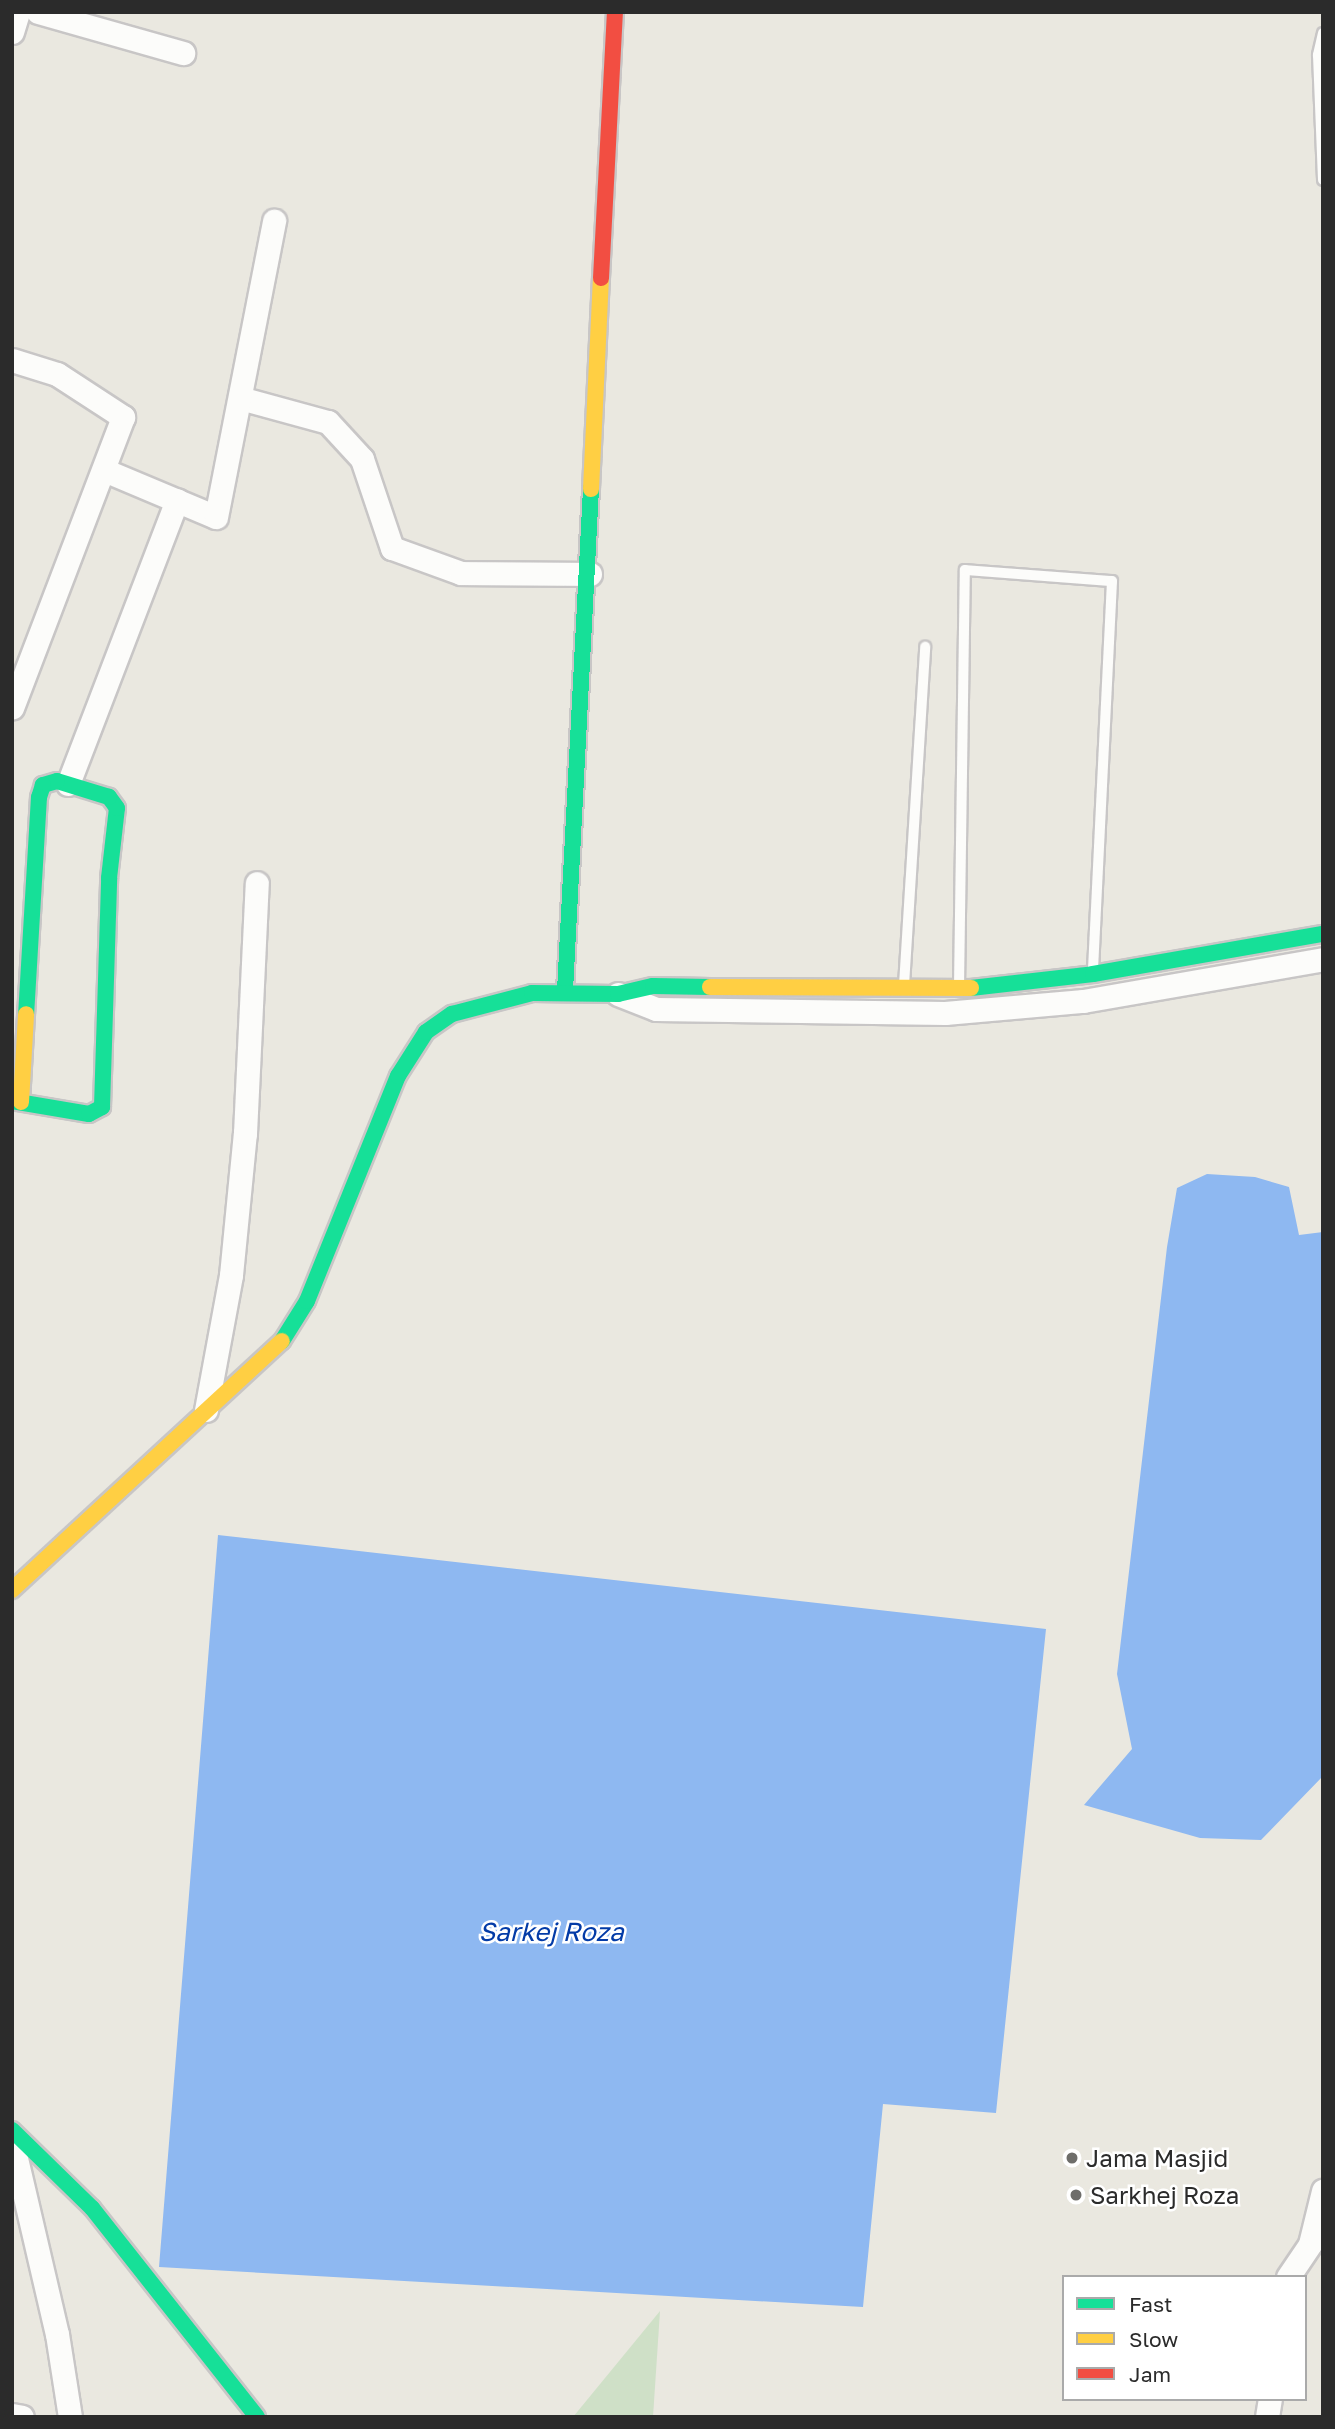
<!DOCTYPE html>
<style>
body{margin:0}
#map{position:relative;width:1335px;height:2429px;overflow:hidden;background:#eae8e0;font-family:"Golos Text",sans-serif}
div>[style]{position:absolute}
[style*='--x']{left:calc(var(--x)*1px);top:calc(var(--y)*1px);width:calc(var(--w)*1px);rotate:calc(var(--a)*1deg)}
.cemetery>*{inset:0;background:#cfe0c7}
.water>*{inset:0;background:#8eb8f1}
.roads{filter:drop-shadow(2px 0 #c8c6c6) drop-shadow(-2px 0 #c8c6c6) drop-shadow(0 2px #c8c6c6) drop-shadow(0 -2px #c8c6c6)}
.lane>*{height:10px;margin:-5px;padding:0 5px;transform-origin:5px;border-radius:5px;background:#fcfcfa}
.street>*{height:23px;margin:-11.5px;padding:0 11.5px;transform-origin:11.5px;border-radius:11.5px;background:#fcfcfa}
.fast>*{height:16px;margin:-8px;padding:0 8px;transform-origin:8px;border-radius:8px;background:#16e098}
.slow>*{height:16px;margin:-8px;padding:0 8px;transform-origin:8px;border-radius:8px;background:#ffcf43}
.jam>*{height:16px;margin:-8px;padding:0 8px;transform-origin:8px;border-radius:8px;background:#f24e42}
.dots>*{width:19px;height:19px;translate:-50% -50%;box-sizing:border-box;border:4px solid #fff;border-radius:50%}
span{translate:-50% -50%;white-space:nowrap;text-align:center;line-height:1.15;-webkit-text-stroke:5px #fff;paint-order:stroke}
.poi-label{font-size:24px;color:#2b2b2b}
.left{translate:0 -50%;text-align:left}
.water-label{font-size:26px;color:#033ba7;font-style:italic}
.frame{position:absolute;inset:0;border:14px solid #2b2b2b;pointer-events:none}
.legend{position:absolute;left:1062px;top:2275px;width:245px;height:126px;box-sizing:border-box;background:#fff;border:2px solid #aaa;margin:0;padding:9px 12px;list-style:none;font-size:21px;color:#2b2b2b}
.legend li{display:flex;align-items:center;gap:14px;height:35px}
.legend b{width:35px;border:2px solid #aaa}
</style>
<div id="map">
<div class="cemetery">
<i style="clip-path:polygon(660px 2311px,653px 2417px,573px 2417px)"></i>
</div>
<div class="water">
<i style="clip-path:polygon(1207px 1174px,1255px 1177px,1289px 1187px,1299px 1235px,1323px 1232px,1323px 1776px,1261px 1840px,1200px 1838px,1084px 1805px,1132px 1749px,1117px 1674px,1167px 1247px,1177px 1188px)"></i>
<i style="clip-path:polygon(218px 1535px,1046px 1629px,996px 2113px,883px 2104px,863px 2307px,159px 2267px)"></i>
</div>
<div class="roads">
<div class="lane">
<i style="--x:1323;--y:33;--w:23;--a:103"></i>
<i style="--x:1318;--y:55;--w:125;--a:87.7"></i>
<i style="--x:904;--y:985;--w:339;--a:-86.4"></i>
<i style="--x:959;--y:987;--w:417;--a:-89.2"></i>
<i style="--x:965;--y:570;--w:147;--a:4.3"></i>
<i style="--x:1112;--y:581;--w:391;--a:92.8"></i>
</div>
<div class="street">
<i style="--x:38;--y:12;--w:151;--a:15.8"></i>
<i style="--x:12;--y:32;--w:21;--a:-73"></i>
<i style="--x:12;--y:360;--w:47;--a:17.3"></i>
<i style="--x:57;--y:374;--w:79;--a:33.1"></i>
<i style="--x:123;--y:417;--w:311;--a:110.9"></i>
<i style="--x:240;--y:398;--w:91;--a:15.3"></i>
<i style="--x:328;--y:422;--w:50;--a:47.4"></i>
<i style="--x:362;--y:459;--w:94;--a:71.4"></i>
<i style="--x:392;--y:548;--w:73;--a:19.9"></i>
<i style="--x:461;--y:573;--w:129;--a:0.4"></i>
<i style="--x:104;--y:470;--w:121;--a:22.8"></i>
<i style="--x:216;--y:517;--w:302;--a:-78.9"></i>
<i style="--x:68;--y:784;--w:304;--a:-69"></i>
<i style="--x:618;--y:994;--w:41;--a:21.5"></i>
<i style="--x:656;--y:1009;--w:289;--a:0.8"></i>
<i style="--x:945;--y:1013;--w:139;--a:-5"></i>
<i style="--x:1083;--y:1001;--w:244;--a:-9.9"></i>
<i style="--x:206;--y:1410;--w:137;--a:-79.5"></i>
<i style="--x:231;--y:1275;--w:143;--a:-84.4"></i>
<i style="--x:245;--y:1133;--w:250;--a:-87.3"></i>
<i style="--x:12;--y:2141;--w:198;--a:76.9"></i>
<i style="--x:57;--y:2334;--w:84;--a:81.1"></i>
<i style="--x:1288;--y:2277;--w:40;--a:-56"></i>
<i style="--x:1310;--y:2244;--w:55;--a:-76.2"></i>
<i style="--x:12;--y:2415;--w:10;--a:11"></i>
<i style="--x:1267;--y:2417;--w:18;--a:-81"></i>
</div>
<div class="fast">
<i style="--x:971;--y:988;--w:123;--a:-6.5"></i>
<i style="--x:1093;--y:974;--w:233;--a:-9.9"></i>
<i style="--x:565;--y:991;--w:503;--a:-87.04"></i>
<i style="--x:12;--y:1101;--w:78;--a:9.6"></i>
<i style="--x:89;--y:1114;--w:15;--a:-28"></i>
<i style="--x:102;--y:1107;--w:229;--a:-88.2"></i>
<i style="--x:109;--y:878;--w:70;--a:-83.5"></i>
<i style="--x:117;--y:808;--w:14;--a:-126"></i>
<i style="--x:109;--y:797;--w:54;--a:-162.9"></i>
<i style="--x:57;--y:781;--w:15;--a:164"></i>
<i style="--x:43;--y:785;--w:13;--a:108"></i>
<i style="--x:39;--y:797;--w:217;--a:93.4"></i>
<i style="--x:282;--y:1341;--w:47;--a:-58"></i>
<i style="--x:307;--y:1301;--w:243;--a:-68"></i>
<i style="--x:398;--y:1076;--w:52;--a:-57.5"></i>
<i style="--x:426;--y:1032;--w:32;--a:-35"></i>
<i style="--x:452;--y:1014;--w:83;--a:-14.7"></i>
<i style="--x:532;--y:993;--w:86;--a:0.7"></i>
<i style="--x:618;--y:994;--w:36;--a:-13"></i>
<i style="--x:653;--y:986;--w:57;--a:1"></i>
<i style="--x:12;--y:2130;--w:112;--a:44.3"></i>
<i style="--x:92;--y:2208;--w:266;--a:51.7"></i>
</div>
<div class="slow">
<i style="--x:591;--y:489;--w:211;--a:-87.3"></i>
<i style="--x:710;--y:987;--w:261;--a:0.2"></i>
<i style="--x:21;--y:1102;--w:88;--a:-86.7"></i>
<i style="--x:12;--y:1590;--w:367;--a:-42.7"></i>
</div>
<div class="jam">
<i style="--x:601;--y:278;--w:266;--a:-87"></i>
</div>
</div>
<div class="dots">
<i style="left:1072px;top:2158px;background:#6e6d6a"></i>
<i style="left:1076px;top:2195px;background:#6e6d6a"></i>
</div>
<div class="poi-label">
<span class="left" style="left:1086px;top:2158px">Jama Masjid</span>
<span class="left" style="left:1090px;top:2195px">Sarkhej Roza</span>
</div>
<div class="water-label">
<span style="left:551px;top:1932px">Sarkej Roza</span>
</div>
<div class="frame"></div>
<ul class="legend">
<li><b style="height:9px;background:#16e098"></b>Fast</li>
<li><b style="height:9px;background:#ffcf43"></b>Slow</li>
<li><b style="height:9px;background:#f24e42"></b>Jam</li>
</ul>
</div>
